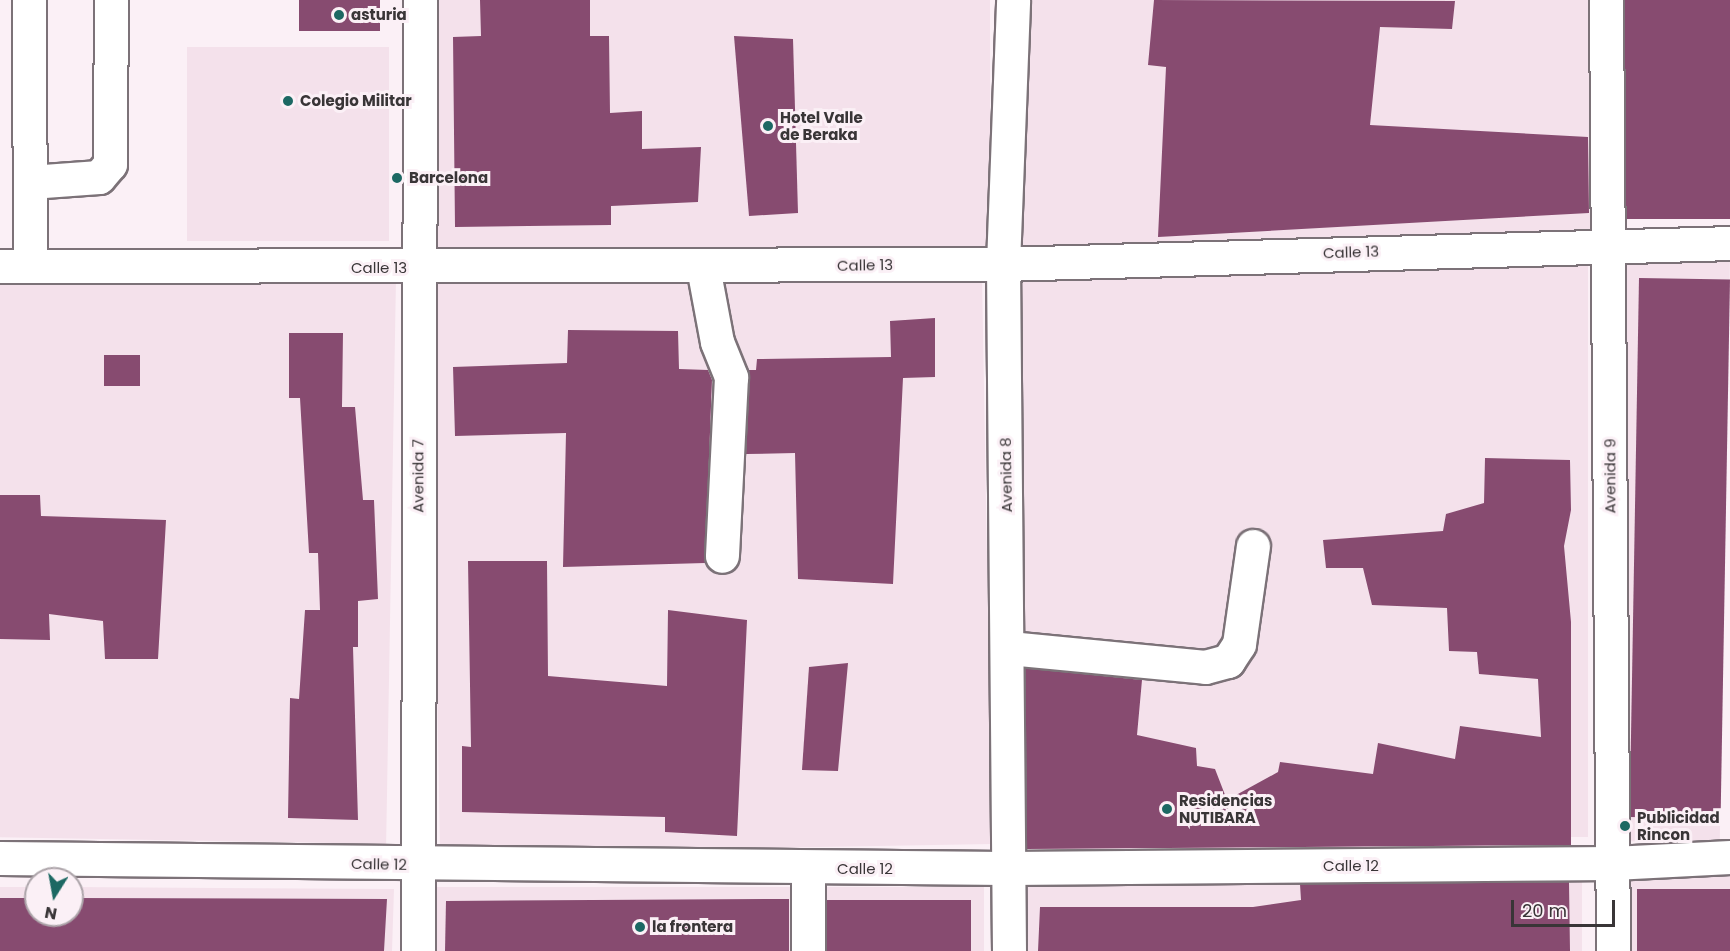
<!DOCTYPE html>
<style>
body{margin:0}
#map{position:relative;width:1730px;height:951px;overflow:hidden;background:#fbf0f6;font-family:Poppins,sans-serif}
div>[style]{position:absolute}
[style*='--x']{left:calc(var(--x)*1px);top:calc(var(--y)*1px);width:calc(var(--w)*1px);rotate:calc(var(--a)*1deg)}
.built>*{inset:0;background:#f4e1eb;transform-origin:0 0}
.building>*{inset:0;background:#874b70;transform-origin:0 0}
.roads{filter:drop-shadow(2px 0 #7c7278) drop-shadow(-2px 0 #7c7278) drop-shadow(0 2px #7c7278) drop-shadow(0 -2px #7c7278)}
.minor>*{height:33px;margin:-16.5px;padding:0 16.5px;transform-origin:16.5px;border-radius:16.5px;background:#fff}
.dots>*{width:16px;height:16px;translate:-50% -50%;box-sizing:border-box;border:3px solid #fbf0f6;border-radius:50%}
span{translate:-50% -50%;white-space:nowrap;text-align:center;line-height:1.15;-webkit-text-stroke:6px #fbf0f6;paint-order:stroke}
.poi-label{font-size:15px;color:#393537;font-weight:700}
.left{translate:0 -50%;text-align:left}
.street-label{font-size:15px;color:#393537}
.north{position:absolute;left:24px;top:867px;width:60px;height:60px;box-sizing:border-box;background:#fbf0f6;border:2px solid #ada5aa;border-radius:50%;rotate:191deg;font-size:16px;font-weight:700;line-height:24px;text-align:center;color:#393537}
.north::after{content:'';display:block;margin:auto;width:21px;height:27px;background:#1c6863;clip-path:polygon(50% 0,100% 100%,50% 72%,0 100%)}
.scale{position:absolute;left:1511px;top:900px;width:104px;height:27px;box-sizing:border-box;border:3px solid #393537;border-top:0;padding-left:8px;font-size:18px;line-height:21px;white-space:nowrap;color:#393537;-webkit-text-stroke:4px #fbf0f6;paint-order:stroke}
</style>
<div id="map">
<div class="built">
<i style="left:432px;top:0;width:558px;height:251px"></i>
<i style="left:1018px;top:0;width:573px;height:248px"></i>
<i style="left:187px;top:47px;width:202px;height:194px"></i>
<i style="left:1618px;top:255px;width:112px;height:586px;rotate:1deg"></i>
<i style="left:1588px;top:256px;width:581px;height:579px;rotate:90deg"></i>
<i style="left:982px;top:274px;width:570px;height:552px;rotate:89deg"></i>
<i style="left:396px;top:279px;width:565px;height:396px;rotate:91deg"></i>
<i style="left:1730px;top:866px;width:85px;height:108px;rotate:90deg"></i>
<i style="clip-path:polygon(1582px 871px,1582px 951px,1013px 951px,1014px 885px)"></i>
<i style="clip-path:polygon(0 887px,36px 887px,36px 915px,72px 915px,72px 887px,394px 889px,392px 951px,0 951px)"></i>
<i style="left:431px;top:887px;width:553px;height:64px"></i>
</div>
<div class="building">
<i style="left:299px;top:0;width:81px;height:31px"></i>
<i style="clip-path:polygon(480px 0,590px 0,590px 36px,609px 36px,610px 113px,642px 111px,642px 149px,701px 147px,698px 202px,611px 206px,611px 225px,455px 227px,453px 37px,481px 36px)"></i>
<i style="clip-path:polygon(1154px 0,1455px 1px,1452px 29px,1380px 27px,1370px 125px,1588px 137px,1589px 213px,1158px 237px,1166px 67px,1148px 65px)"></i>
<i style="left:1625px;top:0;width:105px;height:219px"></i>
<i style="clip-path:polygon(734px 36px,793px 39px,798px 213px,749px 216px)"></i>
<i style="left:1639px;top:278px;width:91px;height:539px;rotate:1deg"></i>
<i style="clip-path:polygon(935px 318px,935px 377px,903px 378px,893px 584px,798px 579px,795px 453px,746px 454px,748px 370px,756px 370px,757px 359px,891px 357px,890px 321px)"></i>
<i style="clip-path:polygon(568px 330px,678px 331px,679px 369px,708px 370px,712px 380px,705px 563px,563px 567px,566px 433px,455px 436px,453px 367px,567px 363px)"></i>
<i style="clip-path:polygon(289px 333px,343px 333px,342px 407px,355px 407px,363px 500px,374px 500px,378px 599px,358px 601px,358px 647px,353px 647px,358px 820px,288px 818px,290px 698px,299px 699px,305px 610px,320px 610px,318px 553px,309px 553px,300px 398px,289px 398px)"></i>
<i style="left:104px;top:355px;width:36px;height:31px"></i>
<i style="clip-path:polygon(1485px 458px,1570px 460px,1571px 510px,1564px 546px,1571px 622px,1571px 845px,1027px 849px,1025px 668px,1142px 680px,1137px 735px,1196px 748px,1197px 766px,1215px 769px,1227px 800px,1278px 772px,1280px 762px,1373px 774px,1378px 743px,1455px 759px,1460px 726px,1541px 737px,1538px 679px,1479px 674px,1477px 652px,1449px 651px,1447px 608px,1372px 605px,1363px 568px,1326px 568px,1323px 540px,1443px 531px,1446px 514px,1484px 503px)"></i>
<i style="clip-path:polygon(0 495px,40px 495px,41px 516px,166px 520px,158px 659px,105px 659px,103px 621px,49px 614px,50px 640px,0 639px)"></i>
<i style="clip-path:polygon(468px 561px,547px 561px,548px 676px,667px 686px,668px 610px,747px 620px,737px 836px,665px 832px,665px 817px,462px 812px,462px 746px,471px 747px)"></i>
<i style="clip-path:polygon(848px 663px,838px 771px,802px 770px,809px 667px)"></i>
<i style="clip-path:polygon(1569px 882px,1570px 951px,1038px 951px,1040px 907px,1253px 907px,1301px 900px,1300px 884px)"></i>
<i style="left:1730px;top:889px;width:62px;height:93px;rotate:90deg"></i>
<i style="clip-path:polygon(0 898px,36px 898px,36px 915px,72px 915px,72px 898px,387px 899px,384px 951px,0 951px)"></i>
<i style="clip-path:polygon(768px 899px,789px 899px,789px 951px,445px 951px,446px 901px)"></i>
<i style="left:827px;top:900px;width:144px;height:51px"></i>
</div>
<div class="roads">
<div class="minor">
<i style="--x:29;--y:0;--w:266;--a:89.8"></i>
<i style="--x:1606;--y:0;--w:951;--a:89.58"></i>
<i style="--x:30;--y:182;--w:69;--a:-4.1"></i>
<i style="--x:99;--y:177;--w:17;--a:-50"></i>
<i style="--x:110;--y:164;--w:164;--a:-89.7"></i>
<i style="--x:0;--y:266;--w:1003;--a:-0.11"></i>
<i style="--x:1003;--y:264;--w:727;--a:-1.65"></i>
<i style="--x:703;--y:267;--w:76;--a:79.4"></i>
<i style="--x:717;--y:342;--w:38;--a:68"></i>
<i style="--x:731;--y:377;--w:179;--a:92.9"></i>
<i style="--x:1009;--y:648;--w:197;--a:5.5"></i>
<i style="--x:1205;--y:667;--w:24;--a:-15"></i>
<i style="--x:1228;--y:661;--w:20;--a:-57"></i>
<i style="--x:1239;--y:644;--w:99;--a:-81.9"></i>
<i style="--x:0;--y:858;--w:1009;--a:0.57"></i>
<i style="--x:1009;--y:868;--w:604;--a:-0.47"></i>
<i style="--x:1613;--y:863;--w:117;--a:-2.9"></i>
<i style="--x:418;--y:951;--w:951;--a:-89.88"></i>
<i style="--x:808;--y:951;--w:82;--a:-90"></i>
<i style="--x:1009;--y:951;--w:687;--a:-90.5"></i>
<i style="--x:1003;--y:264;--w:264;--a:-87.8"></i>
</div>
</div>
<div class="dots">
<i style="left:339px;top:15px;background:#1c6863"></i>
<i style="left:288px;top:101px;background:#1c6863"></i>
<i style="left:768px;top:126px;background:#1c6863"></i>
<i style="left:397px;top:178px;background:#1c6863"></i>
<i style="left:1167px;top:809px;background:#1c6863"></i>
<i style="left:1625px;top:826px;background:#1c6863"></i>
<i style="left:640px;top:927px;background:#1c6863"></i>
</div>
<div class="poi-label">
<span class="left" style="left:351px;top:15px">asturia</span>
<span class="left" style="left:300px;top:101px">Colegio Militar</span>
<span class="left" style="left:780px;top:126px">Hotel Valle<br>de Beraka</span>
<span class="left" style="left:409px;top:178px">Barcelona</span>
<span class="left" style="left:1179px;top:809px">Residencias<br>NUTIBARA</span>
<span class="left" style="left:1637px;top:826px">Publicidad<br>Rincon</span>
<span class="left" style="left:652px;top:927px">la frontera</span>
</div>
<div class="street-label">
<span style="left:1351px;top:252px;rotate:-2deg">Calle 13</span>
<span style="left:865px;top:265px;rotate:-1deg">Calle 13</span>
<span style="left:379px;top:268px">Calle 13</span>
<span style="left:1006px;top:475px;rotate:-91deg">Avenida 8</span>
<span style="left:418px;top:476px;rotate:-90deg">Avenida 7</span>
<span style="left:1610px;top:476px;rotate:-90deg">Avenida 9</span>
<span style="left:379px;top:864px;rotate:1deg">Calle 12</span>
<span style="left:1351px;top:866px">Calle 12</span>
<span style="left:865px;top:869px">Calle 12</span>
</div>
<div class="north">N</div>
<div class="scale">20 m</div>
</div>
